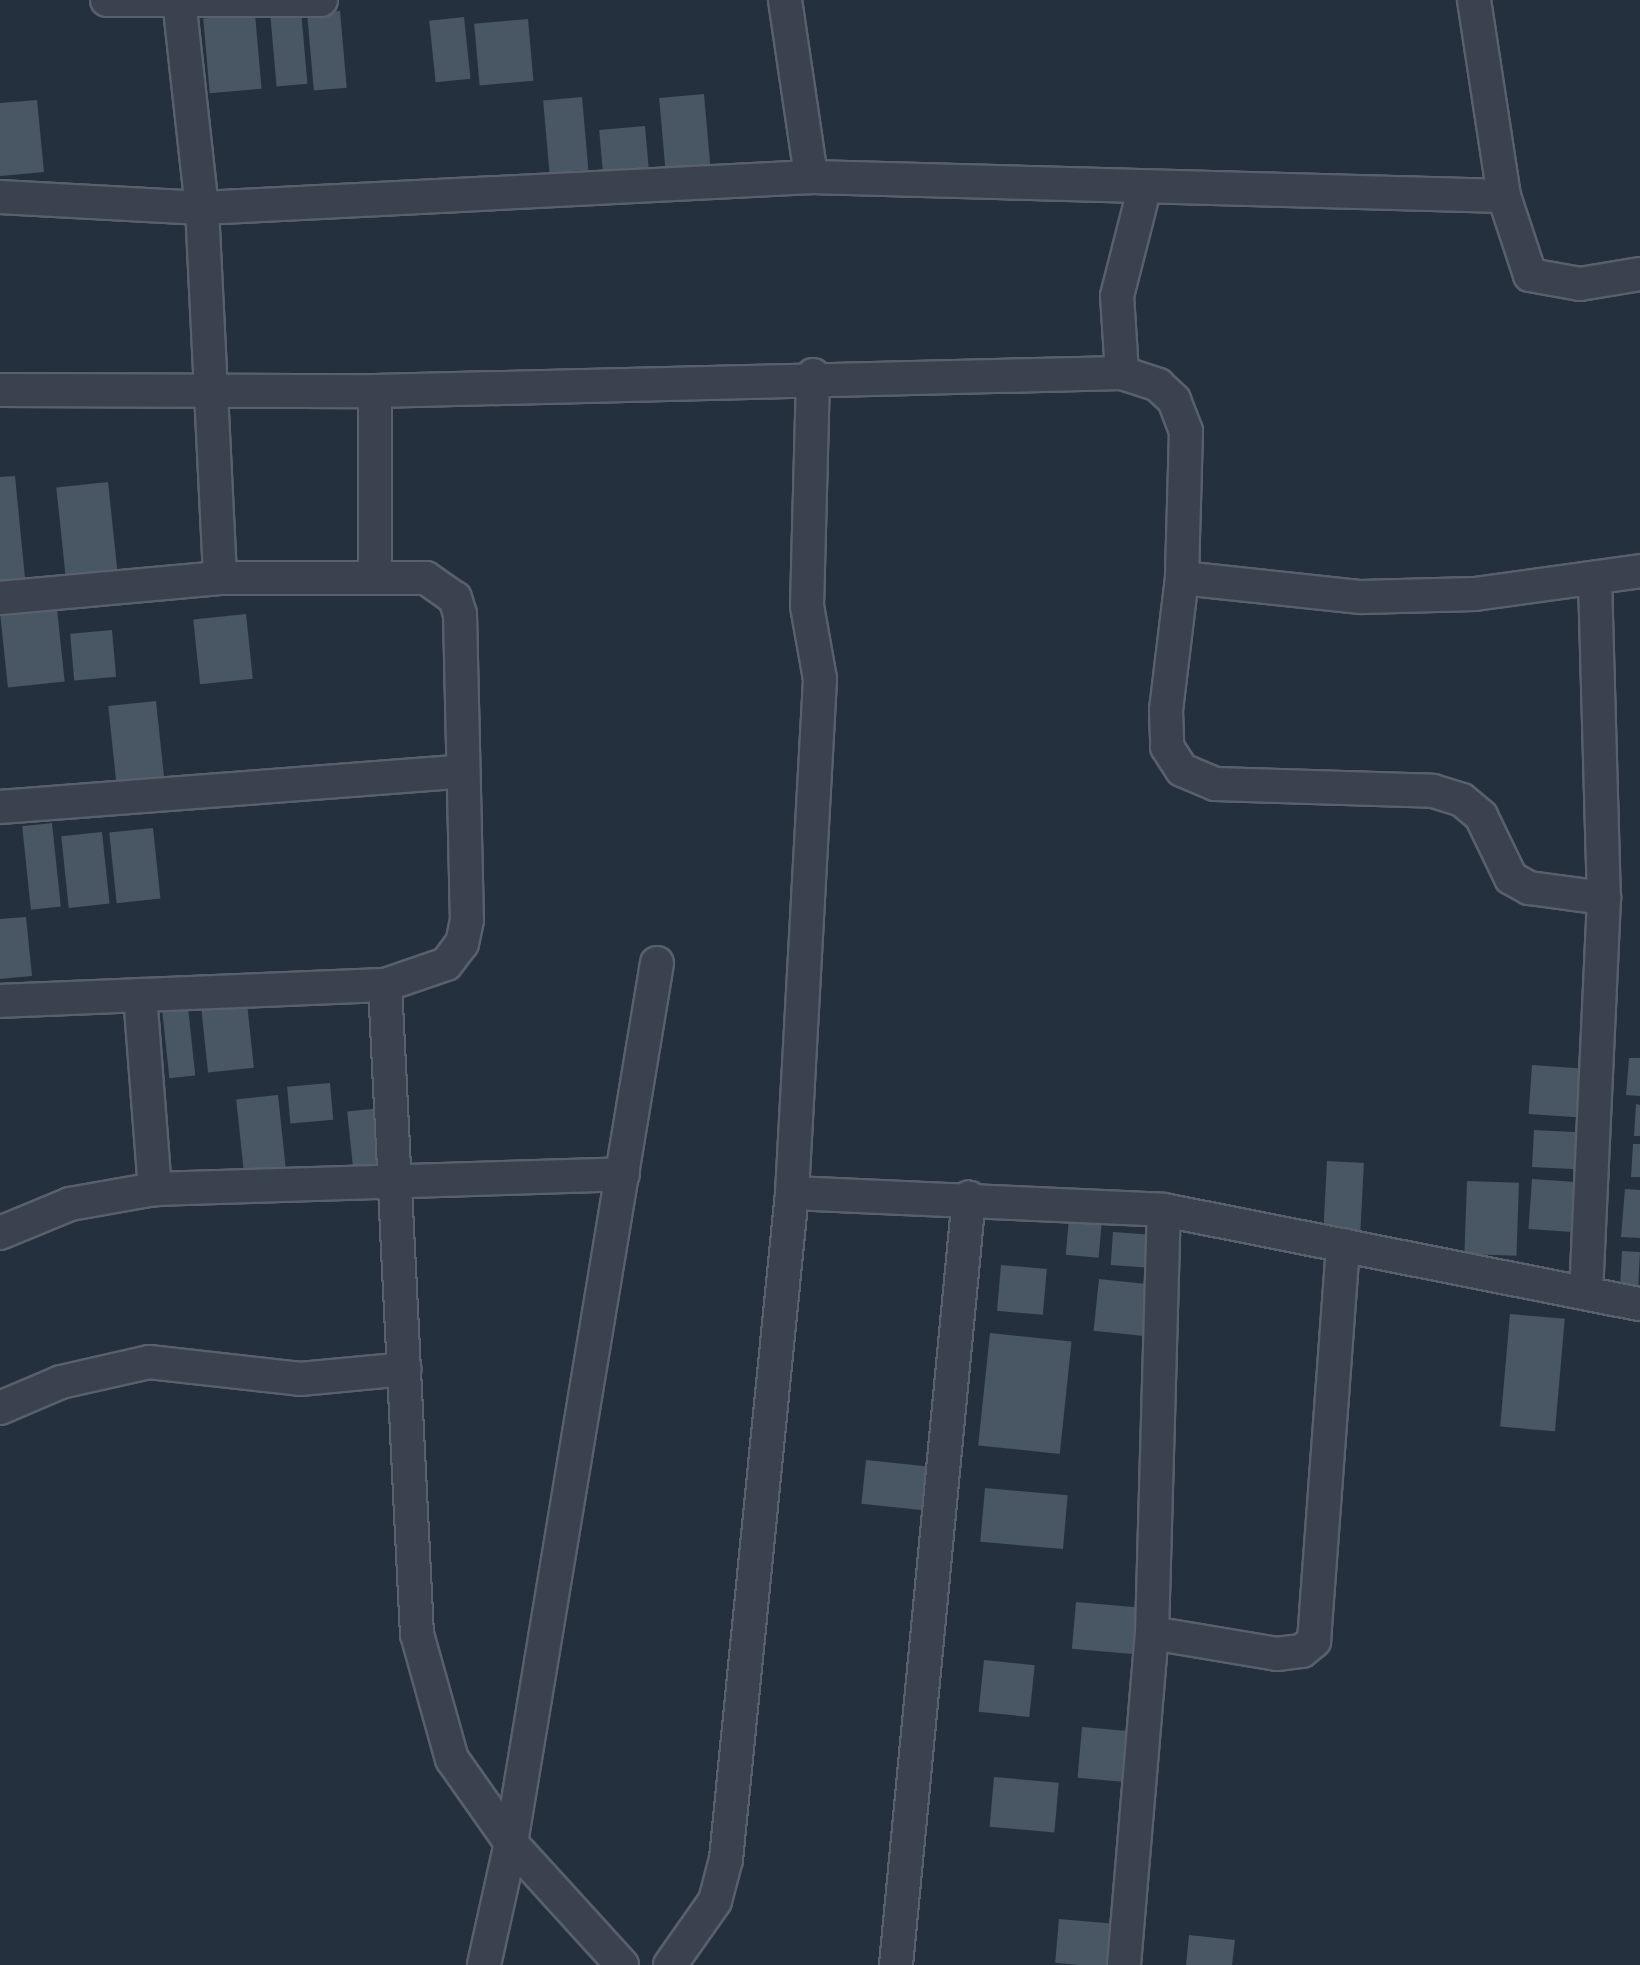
<!DOCTYPE html>
<style>
body{margin:0}
#map{position:relative;width:1640px;height:1965px;overflow:hidden;background:#25303e;font-family:"DM Sans",sans-serif}
div>[style]{position:absolute}
[style*='--x']{left:calc(var(--x)*1px);top:calc(var(--y)*1px);width:calc(var(--w)*1px);rotate:calc(var(--a)*1deg)}
.building>*{inset:0;background:#495664;transform-origin:0 0}
.roads{filter:drop-shadow(2px 0 #57606c) drop-shadow(-2px 0 #57606c) drop-shadow(0 2px #57606c) drop-shadow(0 -2px #57606c)}
.street>*{height:32px;margin:-16px;padding:0 16px;transform-origin:16px;border-radius:16px;background:#39424e}
span{translate:-50% -50%;white-space:nowrap;text-align:center;line-height:1.15;-webkit-text-stroke:8px #1e2733;paint-order:stroke}
</style>
<div id="map">
<div class="building">
<i style="left:301px;top:10px;width:74px;height:31px;rotate:85deg"></i>
<i style="left:340px;top:11px;width:77px;height:33px;rotate:85deg"></i>
<i style="left:255px;top:14px;width:75px;height:52px;rotate:85deg"></i>
<i style="left:464px;top:17px;width:62px;height:35px;rotate:84deg"></i>
<i style="left:528px;top:19px;width:62px;height:54px;rotate:85deg"></i>
<i style="left:704px;top:94px;width:71px;height:45px;rotate:85deg"></i>
<i style="left:582px;top:97px;width:73px;height:39px;rotate:85deg"></i>
<i style="clip-path:polygon(37px 100px,44px 172px,0 176px,0 103px)"></i>
<i style="left:645px;top:126px;width:42px;height:46px;rotate:85deg"></i>
<i style="clip-path:polygon(15px 476px,25px 578px,0 581px,0 477px)"></i>
<i style="left:108px;top:482px;width:95px;height:52px;rotate:84deg"></i>
<i style="left:57px;top:609px;width:73px;height:57px;rotate:84deg"></i>
<i style="left:246px;top:614px;width:65px;height:53px;rotate:84deg"></i>
<i style="left:112px;top:630px;width:47px;height:42px;rotate:85deg"></i>
<i style="left:156px;top:701px;width:80px;height:48px;rotate:84deg"></i>
<i style="left:52px;top:823px;width:84px;height:30px;rotate:84deg"></i>
<i style="left:153px;top:828px;width:71px;height:44px;rotate:84deg"></i>
<i style="left:102px;top:832px;width:72px;height:41px;rotate:84deg"></i>
<i style="clip-path:polygon(26px 917px,32px 976px,0 979px,0 919px)"></i>
<i style="left:247px;top:1003px;width:65px;height:46px;rotate:84deg"></i>
<i style="left:188px;top:1007px;width:69px;height:26px;rotate:84deg"></i>
<i style="clip-path:polygon(1629px 1058px,1640px 1058px,1640px 1096px,1626px 1095px)"></i>
<i style="left:1532px;top:1065px;width:60px;height:49px;rotate:4deg"></i>
<i style="left:330px;top:1083px;width:37px;height:43px;rotate:85deg"></i>
<i style="left:278px;top:1095px;width:80px;height:42px;rotate:84deg"></i>
<i style="clip-path:polygon(1636px 1104px,1640px 1105px,1640px 1136px,1634px 1136px)"></i>
<i style="left:381px;top:1108px;width:65px;height:34px;rotate:84deg"></i>
<i style="left:1534px;top:1130px;width:54px;height:37px;rotate:3deg"></i>
<i style="clip-path:polygon(1633px 1144px,1640px 1144px,1640px 1177px,1631px 1177px)"></i>
<i style="left:1327px;top:1161px;width:37px;height:71px;rotate:3deg"></i>
<i style="left:1532px;top:1179px;width:48px;height:50px;rotate:4deg"></i>
<i style="left:1467px;top:1181px;width:52px;height:73px;rotate:2deg"></i>
<i style="clip-path:polygon(1625px 1189px,1640px 1190px,1640px 1238px,1621px 1237px)"></i>
<i style="left:1069px;top:1218px;width:33px;height:37px;rotate:5deg"></i>
<i style="left:1113px;top:1232px;width:39px;height:33px;rotate:4deg"></i>
<i style="left:1622px;top:1251px;width:18px;height:38px;rotate:3deg"></i>
<i style="left:1001px;top:1265px;width:46px;height:46px;rotate:5deg"></i>
<i style="left:1099px;top:1279px;width:55px;height:52px;rotate:6deg"></i>
<i style="left:1510px;top:1314px;width:55px;height:113px;rotate:5deg"></i>
<i style="left:990px;top:1333px;width:82px;height:113px;rotate:6deg"></i>
<i style="left:866px;top:1460px;width:72px;height:44px;rotate:6deg"></i>
<i style="left:985px;top:1488px;width:83px;height:54px;rotate:5deg"></i>
<i style="left:1076px;top:1602px;width:63px;height:47px;rotate:5deg"></i>
<i style="left:984px;top:1660px;width:51px;height:52px;rotate:6deg"></i>
<i style="left:1082px;top:1727px;width:54px;height:51px;rotate:5deg"></i>
<i style="left:994px;top:1777px;width:65px;height:50px;rotate:5deg"></i>
<i style="left:1059px;top:1919px;width:64px;height:44px;rotate:5deg"></i>
<i style="clip-path:polygon(1189px 1935px,1235px 1940px,1232px 1965px,1186px 1965px)"></i>
</div>
<div class="roads">
<div class="street">
<i style="--x:107;--y:0;--w:214;--a:0"></i>
<i style="--x:179;--y:0;--w:209;--a:83.7"></i>
<i style="--x:202;--y:208;--w:370;--a:87.2"></i>
<i style="--x:220;--y:578;--w:206;--a:0"></i>
<i style="--x:426;--y:578;--w:35;--a:35"></i>
<i style="--x:455;--y:598;--w:17;--a:73"></i>
<i style="--x:460;--y:614;--w:306;--a:88.7"></i>
<i style="--x:467;--y:920;--w:24;--a:102"></i>
<i style="--x:462;--y:943;--w:26;--a:127"></i>
<i style="--x:446;--y:964;--w:65;--a:161"></i>
<i style="--x:385;--y:985;--w:650;--a:87.18"></i>
<i style="--x:417;--y:1634;--w:130;--a:74.4"></i>
<i style="--x:452;--y:1759;--w:103;--a:54.9"></i>
<i style="--x:511;--y:1843;--w:125;--a:102.5"></i>
<i style="--x:785;--y:0;--w:179;--a:81.6"></i>
<i style="--x:1504;--y:196;--w:83;--a:71.8"></i>
<i style="--x:1530;--y:275;--w:51;--a:10.2"></i>
<i style="--x:1580;--y:284;--w:61;--a:-9.5"></i>
<i style="--x:0;--y:197;--w:202;--a:3.1"></i>
<i style="--x:202;--y:208;--w:610;--a:-2.91"></i>
<i style="--x:811;--y:177;--w:693;--a:1.57"></i>
<i style="--x:1504;--y:196;--w:198;--a:-98.7"></i>
<i style="--x:1122;--y:373;--w:77;--a:-93.7"></i>
<i style="--x:1117;--y:296;--w:109;--a:-75.7"></i>
<i style="--x:0;--y:390;--w:375;--a:0.2"></i>
<i style="--x:375;--y:391;--w:747;--a:-1.38"></i>
<i style="--x:1122;--y:373;--w:38;--a:18"></i>
<i style="--x:1158;--y:385;--w:22;--a:43"></i>
<i style="--x:1174;--y:400;--w:33;--a:69"></i>
<i style="--x:1186;--y:431;--w:147;--a:91.6"></i>
<i style="--x:1182;--y:578;--w:133;--a:96.9"></i>
<i style="--x:1166;--y:710;--w:37;--a:88"></i>
<i style="--x:1167;--y:747;--w:27;--a:57"></i>
<i style="--x:1182;--y:770;--w:36;--a:23"></i>
<i style="--x:1215;--y:784;--w:218;--a:1.8"></i>
<i style="--x:1433;--y:791;--w:30;--a:17"></i>
<i style="--x:1462;--y:800;--w:25;--a:40"></i>
<i style="--x:1481;--y:816;--w:69;--a:64.2"></i>
<i style="--x:1511;--y:878;--w:21;--a:29"></i>
<i style="--x:1529;--y:888;--w:76;--a:7.6"></i>
<i style="--x:1604;--y:898;--w:394;--a:92.6"></i>
<i style="--x:375;--y:574;--w:183;--a:-90"></i>
<i style="--x:1182;--y:578;--w:180;--a:6.1"></i>
<i style="--x:1361;--y:597;--w:114;--a:-1.5"></i>
<i style="--x:1475;--y:594;--w:167;--a:-7.9"></i>
<i style="--x:1595;--y:580;--w:318;--a:88.4"></i>
<i style="--x:0;--y:598;--w:221;--a:-5.2"></i>
<i style="--x:0;--y:807;--w:460;--a:-4.4"></i>
<i style="--x:140;--y:995;--w:195;--a:85.6"></i>
<i style="--x:0;--y:1001;--w:385;--a:-2.4"></i>
<i style="--x:792;--y:1193;--w:515;--a:-86.88"></i>
<i style="--x:820;--y:679;--w:74;--a:-100.1"></i>
<i style="--x:807;--y:606;--w:231;--a:-88.5"></i>
<i style="--x:0;--y:1233;--w:76;--a:-22.5"></i>
<i style="--x:70;--y:1204;--w:86;--a:-10"></i>
<i style="--x:155;--y:1189;--w:468;--a:-1.8"></i>
<i style="--x:0;--y:1408;--w:66;--a:-23.1"></i>
<i style="--x:61;--y:1382;--w:90;--a:-12.8"></i>
<i style="--x:149;--y:1362;--w:152;--a:6.4"></i>
<i style="--x:300;--y:1379;--w:105;--a:-5.4"></i>
<i style="--x:1152;--y:1633;--w:127;--a:9.5"></i>
<i style="--x:1277;--y:1654;--w:25;--a:-7"></i>
<i style="--x:1302;--y:1651;--w:16;--a:-40"></i>
<i style="--x:1314;--y:1641;--w:397;--a:-85.8"></i>
<i style="--x:622;--y:1965;--w:165;--a:-132.3"></i>
<i style="--x:511;--y:1843;--w:892;--a:-80.58"></i>
<i style="--x:670;--y:1965;--w:78;--a:-54.9"></i>
<i style="--x:715;--y:1901;--w:43;--a:-75.3"></i>
<i style="--x:726;--y:1859;--w:669;--a:-84.34"></i>
<i style="--x:792;--y:1193;--w:372;--a:2.6"></i>
<i style="--x:1164;--y:1210;--w:485;--a:11.2"></i>
<i style="--x:896;--y:1965;--w:771;--a:-84.57"></i>
<i style="--x:1124;--y:1965;--w:333;--a:-85.2"></i>
<i style="--x:1152;--y:1633;--w:423;--a:-88.4"></i>
</div>
</div>
</div>
